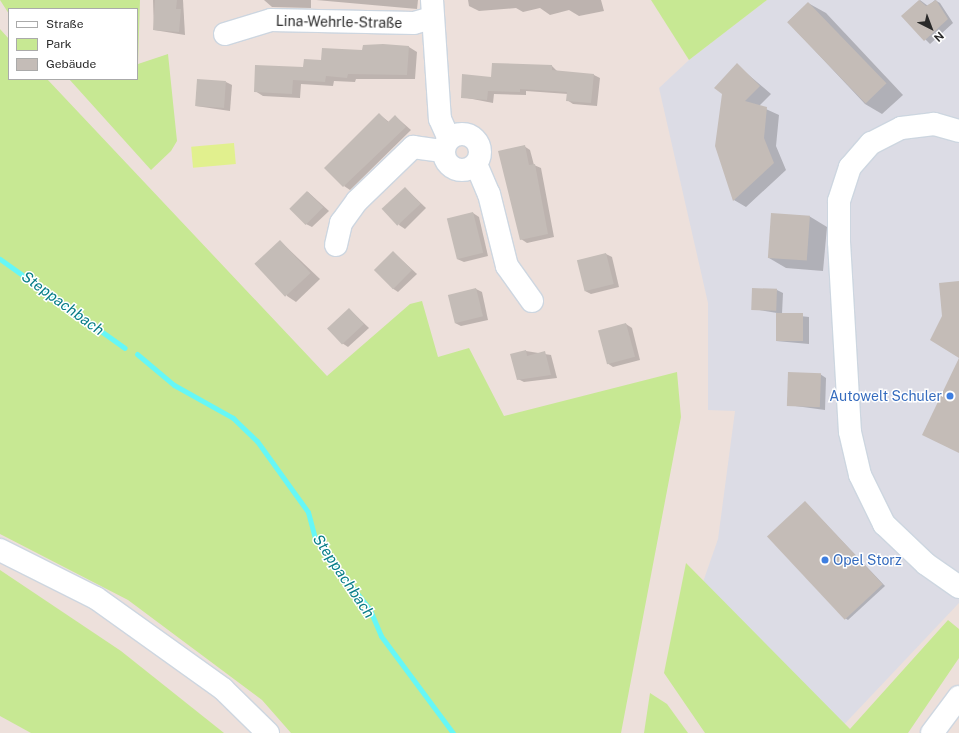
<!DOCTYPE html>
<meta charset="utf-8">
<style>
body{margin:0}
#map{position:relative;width:959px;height:733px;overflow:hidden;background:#ede0db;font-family:"Public Sans",sans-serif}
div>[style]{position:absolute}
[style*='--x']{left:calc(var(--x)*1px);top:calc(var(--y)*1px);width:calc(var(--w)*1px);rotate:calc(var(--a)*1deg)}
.industrial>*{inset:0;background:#dcdce5}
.green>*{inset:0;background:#c7e893}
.pitch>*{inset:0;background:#e1f08e;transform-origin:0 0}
.shadow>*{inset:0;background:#0003}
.stream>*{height:5px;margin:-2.5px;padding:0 2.5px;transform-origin:2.5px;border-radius:2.5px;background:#66f7f6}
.building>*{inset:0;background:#c4bcb7;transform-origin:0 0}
.roads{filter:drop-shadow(1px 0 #cdd6e0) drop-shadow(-1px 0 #cdd6e0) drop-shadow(0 1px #cdd6e0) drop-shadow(0 -1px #cdd6e0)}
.minor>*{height:22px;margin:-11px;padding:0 11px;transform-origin:11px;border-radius:11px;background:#fff}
.minor>.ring{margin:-11px;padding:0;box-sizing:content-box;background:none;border:22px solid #fff;border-radius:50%}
.dots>*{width:11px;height:11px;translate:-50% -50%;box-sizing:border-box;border:2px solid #fff;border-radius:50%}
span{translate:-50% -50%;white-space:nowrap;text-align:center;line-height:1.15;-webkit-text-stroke:3px #fff;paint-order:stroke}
.street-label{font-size:14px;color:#2a2a2a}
.shop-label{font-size:14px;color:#366cbe}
.right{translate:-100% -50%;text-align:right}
.left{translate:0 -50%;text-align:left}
.water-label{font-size:15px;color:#077d87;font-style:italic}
.legend{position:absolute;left:8px;top:8px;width:130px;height:72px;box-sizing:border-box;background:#fff;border:1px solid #aaa;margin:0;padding:5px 7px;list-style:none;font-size:12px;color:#2a2a2a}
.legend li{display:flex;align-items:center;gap:8px;height:20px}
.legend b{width:20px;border:1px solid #aaa}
.north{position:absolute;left:911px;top:8px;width:40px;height:40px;-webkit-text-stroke:3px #fff;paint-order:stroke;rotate:138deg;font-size:11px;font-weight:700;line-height:16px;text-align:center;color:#2a2a2a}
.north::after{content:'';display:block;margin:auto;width:14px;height:18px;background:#2a2a2a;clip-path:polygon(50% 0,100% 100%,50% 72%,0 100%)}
</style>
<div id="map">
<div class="industrial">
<i style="clip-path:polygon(767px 0,959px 0,959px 603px,836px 733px,674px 665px,718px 539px,735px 411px,708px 410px,708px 303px,659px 88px,689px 60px)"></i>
</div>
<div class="green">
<i style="clip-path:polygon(0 0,140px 0,138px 64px,168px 54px,177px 141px,171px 151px,151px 170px,69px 79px,137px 79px,137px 9px,9px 9px,9px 14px)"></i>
<i style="clip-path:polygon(651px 0,767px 0,689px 60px)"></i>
<i style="clip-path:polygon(0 29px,9px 39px,9px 79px,47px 79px,327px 376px,410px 304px,422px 301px,438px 357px,469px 348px,504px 416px,677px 372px,681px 417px,621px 733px,291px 733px,262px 700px,128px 600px,0 534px)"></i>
<i style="clip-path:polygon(686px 563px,850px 729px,948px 620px,959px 629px,959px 658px,908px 733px,705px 733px,664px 673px)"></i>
<i style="clip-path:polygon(0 570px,121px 651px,224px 733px,31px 733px,0 716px)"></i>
<i style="clip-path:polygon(650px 693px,667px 704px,688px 733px,644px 733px)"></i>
</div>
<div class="pitch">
<i style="left:234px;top:143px;width:21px;height:43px;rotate:85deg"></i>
</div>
<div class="shadow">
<i style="clip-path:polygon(153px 0,183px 0,185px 35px,154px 30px)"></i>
<i style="clip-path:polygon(264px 0,311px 0,311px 8px,272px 7px)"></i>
<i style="clip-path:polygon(316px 0,418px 0,417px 9px)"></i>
<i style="clip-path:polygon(468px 0,601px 0,604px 11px,579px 16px,569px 10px,550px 15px,540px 8px,523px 12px,516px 8px,479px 11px,469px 6px)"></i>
<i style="clip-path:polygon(920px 0,928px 6px,935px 0,940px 3px,953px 23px,930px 44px,902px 16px)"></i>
<i style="clip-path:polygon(808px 3px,826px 13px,903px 95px,882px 114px,865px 104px,788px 22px)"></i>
<i style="clip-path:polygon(409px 47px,417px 52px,415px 79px,356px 79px,355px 82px,334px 81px,333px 86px,301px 84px,300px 98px,263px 96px,255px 91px,322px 61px,363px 51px)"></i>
<i style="clip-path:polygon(493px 64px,552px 66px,558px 72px,594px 75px,600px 78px,597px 106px,573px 104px,567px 100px,568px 94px,526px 91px,526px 95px,494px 94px,493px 103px,462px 97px,492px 78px)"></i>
<i style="clip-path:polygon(737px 65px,771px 94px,759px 106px,779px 115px,776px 146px,786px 170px,746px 207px,734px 200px,716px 146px,723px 94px)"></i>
<i style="clip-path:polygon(226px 82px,232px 85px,230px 111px,196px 106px)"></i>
<i style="clip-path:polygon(380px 115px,389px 122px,395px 116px,411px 130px,350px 190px,344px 186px)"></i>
<i style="clip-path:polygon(524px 146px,530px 150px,534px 165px,541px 168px,554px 237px,527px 243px,521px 239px)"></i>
<i style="clip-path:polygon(405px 188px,426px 208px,405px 229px,399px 225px)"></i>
<i style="clip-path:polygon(308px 192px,329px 211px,312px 227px,306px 224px)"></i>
<i style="clip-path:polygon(473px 213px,479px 217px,488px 256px,464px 262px,457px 259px)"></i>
<i style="clip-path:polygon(809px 216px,827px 227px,823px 271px,786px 268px,769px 258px)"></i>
<i style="clip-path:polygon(280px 241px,320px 279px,296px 302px,287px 296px)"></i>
<i style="clip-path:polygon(393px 252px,417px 274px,398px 292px,392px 288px)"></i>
<i style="clip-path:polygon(606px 254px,612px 257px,619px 287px,591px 294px,585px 291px)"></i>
<i style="clip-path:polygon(476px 289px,482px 292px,488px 320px,461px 326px,455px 323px)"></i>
<i style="clip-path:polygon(777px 290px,783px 293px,782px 314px,809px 317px,809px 344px,776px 341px,777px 313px,753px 309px)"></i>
<i style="clip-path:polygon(349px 309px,369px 328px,348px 347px,342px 343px)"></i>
<i style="clip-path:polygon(626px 324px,632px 328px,640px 360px,613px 367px,607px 363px)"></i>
<i style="clip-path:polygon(526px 351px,551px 355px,557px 378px,524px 382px,518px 379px)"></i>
<i style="clip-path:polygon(820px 374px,826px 378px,825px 410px,788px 405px)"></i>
<i style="clip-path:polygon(805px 502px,885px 586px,848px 620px,845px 618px)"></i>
</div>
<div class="stream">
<i style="--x:0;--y:259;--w:153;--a:35.5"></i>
<i style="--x:137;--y:354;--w:48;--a:40"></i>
<i style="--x:174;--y:385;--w:68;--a:29.2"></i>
<i style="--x:233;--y:418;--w:33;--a:44"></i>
<i style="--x:257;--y:441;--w:87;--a:54.3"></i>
<i style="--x:308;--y:512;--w:28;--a:75"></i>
<i style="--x:315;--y:539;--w:90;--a:52.2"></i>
<i style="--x:370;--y:610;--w:28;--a:67"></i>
<i style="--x:381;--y:636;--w:121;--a:53.4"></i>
</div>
<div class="building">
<i style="clip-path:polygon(155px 0,177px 0,176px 9px,181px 9px,179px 32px,153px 30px)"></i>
<i style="clip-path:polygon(919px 0,926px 6px,936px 0,948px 19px,924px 41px,901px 16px)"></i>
<i style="left:808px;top:2px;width:113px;height:29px;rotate:46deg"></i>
<i style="clip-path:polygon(383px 44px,409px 46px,407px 75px,348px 74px,347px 78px,326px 76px,325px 82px,293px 80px,292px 94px,254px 92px,255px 65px,303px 67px,304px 59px,321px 60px,322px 48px,362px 50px,363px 45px)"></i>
<i style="clip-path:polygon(492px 63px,552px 65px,552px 70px,594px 74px,591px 103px,566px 101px,567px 92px,520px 89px,520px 92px,488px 91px,487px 100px,461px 98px,462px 74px,491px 77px)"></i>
<i style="clip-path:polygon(737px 63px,760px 86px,745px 101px,767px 107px,764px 138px,774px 163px,733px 201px,715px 146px,722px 94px,714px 88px)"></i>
<i style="left:197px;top:79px;width:29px;height:27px;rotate:4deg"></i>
<i style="clip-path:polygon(379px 113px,388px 122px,395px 115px,406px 127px,343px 187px,324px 168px)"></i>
<i style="clip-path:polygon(525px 145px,529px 165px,535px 164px,548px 234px,520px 240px,498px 151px)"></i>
<i style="left:405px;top:187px;width:23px;height:32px;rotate:47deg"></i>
<i style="left:307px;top:191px;width:23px;height:25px;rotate:45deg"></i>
<i style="left:473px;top:212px;width:42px;height:27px;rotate:76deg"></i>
<i style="left:771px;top:213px;width:39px;height:45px;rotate:4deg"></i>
<i style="left:280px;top:240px;width:45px;height:35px;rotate:47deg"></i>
<i style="left:393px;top:251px;width:27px;height:27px;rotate:45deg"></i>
<i style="left:606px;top:253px;width:32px;height:30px;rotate:76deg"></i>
<i style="clip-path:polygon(959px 281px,959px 358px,930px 340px,942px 316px,939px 283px)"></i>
<i style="left:476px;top:288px;width:29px;height:29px;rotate:76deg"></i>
<i style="left:752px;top:288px;width:25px;height:22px;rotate:2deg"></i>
<i style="left:349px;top:308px;width:22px;height:30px;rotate:47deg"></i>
<i style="left:776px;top:313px;width:27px;height:28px"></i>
<i style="left:626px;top:323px;width:35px;height:29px;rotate:75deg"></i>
<i style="clip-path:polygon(526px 350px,527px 356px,545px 351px,551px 375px,517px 380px,510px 354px)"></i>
<i style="clip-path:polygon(959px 358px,959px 453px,922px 435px)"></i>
<i style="left:788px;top:372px;width:33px;height:34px;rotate:2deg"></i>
<i style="left:805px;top:501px;width:114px;height:52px;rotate:47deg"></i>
</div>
<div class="roads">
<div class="minor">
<i style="--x:432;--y:0;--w:119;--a:86.2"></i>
<i style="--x:440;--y:119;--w:22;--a:66"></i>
<i style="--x:225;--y:34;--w:48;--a:-16.9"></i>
<i style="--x:271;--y:20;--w:143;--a:1.2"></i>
<i style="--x:414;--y:23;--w:18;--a:-16"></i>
<i style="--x:959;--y:131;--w:26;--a:-164"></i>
<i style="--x:934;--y:124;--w:33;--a:173"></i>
<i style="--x:901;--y:128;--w:34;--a:153"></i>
<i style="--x:871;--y:143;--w:32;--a:131"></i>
<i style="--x:850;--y:167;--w:36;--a:108"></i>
<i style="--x:839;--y:201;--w:41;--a:90"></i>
<i style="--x:839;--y:242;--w:190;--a:86.7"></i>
<i style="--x:850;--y:432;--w:44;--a:76.9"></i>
<i style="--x:860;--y:475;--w:55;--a:63.9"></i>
<i style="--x:884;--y:524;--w:58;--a:43.6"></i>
<i style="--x:926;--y:564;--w:40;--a:34.9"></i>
<i class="ring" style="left:444px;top:134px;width:14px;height:14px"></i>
<i style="--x:476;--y:164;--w:33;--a:67"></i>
<i style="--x:489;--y:194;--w:74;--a:76"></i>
<i style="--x:507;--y:266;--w:43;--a:54.5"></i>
<i style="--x:336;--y:245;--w:23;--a:-77"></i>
<i style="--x:341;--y:223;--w:27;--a:-54"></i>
<i style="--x:357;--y:201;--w:78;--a:-44"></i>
<i style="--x:413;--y:147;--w:30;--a:8"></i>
<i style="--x:0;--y:550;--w:107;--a:26.6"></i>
<i style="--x:96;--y:598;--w:156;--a:35.6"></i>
<i style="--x:223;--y:689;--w:63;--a:44.4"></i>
<i style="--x:932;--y:733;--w:45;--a:-53.1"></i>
</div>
</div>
<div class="dots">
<i style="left:950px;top:396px;background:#3f7fe0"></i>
<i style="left:825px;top:560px;background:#3f7fe0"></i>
</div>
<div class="street-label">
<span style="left:339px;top:22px;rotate:1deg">Lina-Wehrle-Straße</span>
</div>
<div class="shop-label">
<span class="right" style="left:942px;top:396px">Autowelt Schuler</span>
<span class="left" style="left:833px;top:560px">Opel Storz</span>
</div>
<div class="water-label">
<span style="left:63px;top:303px;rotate:36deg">Steppachbach</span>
<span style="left:344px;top:576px;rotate:56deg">Steppachbach</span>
</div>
<ul class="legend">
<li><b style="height:5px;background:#fff"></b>Straße</li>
<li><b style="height:11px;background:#c7e893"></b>Park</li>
<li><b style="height:11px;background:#c4bcb7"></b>Gebäude</li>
</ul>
<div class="north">N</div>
</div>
